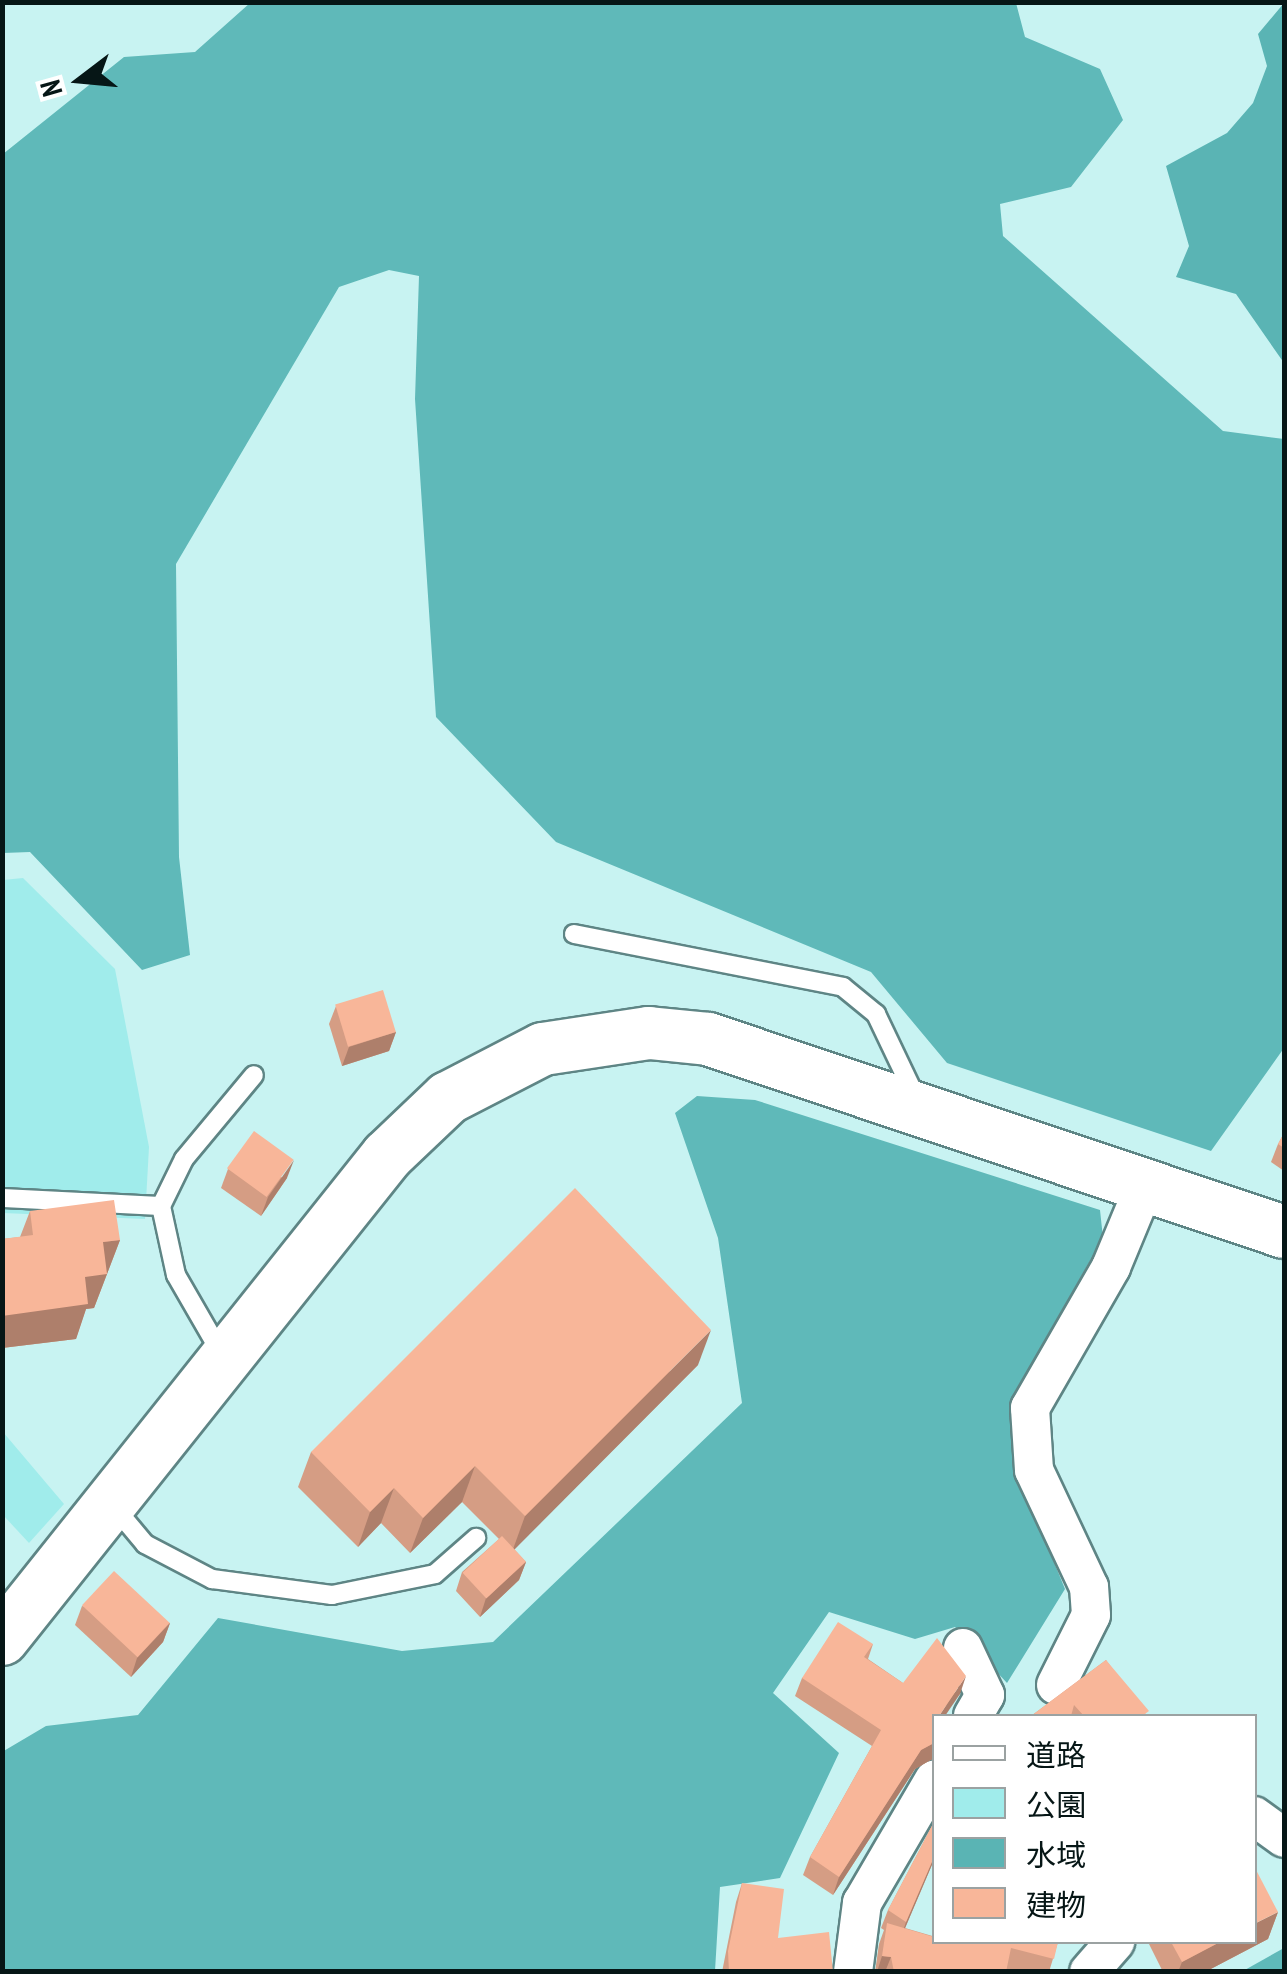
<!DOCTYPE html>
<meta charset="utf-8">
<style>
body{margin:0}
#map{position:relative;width:1287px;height:1974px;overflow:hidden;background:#c8f3f2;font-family:"PT Sans Narrow","Noto Sans JP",sans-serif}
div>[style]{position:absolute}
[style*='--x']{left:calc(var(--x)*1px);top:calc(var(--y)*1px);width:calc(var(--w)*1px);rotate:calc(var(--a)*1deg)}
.green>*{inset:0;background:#a0eceb}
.forest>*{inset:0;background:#5fb9b9}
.water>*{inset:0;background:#5ab4b4}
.roads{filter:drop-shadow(2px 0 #5e8585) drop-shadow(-2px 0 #5e8585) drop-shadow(0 2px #5e8585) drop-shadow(0 -2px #5e8585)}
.lane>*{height:18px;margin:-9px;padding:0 9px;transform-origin:9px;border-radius:9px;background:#fff}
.street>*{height:38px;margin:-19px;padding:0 19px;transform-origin:19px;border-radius:19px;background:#fff}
.secondary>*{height:52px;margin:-26px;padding:0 26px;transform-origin:26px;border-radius:26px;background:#fff}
.wall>*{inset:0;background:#d59d84}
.shaded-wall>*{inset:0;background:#ae7f6b}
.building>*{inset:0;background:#f8b699;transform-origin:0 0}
span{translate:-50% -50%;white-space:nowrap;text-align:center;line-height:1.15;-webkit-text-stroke:8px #fff;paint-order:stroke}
.frame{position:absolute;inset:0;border:5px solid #061616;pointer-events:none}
.legend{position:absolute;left:932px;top:1714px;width:325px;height:230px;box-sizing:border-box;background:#fff;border:2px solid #9ba2a2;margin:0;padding:12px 18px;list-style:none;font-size:30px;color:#061616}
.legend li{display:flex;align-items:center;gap:20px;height:50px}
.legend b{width:50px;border:2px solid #9ba2a2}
.north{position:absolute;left:30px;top:30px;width:100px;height:100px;-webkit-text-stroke:8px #fff;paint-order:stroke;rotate:254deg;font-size:28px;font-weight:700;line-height:40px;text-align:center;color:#061616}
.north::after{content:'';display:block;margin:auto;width:35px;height:45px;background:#061616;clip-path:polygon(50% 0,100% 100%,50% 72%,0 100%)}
</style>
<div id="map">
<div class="green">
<i style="clip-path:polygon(23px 878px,115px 969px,149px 1147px,145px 1219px,3px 1213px,3px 880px)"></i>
<i style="clip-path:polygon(3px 1432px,64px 1504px,29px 1543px,3px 1515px)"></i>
</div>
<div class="forest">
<i style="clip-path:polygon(250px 3px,1016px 3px,1025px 37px,1100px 69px,1123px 120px,1071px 187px,1000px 204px,1003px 236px,1223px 431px,1284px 439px,1284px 1048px,1211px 1151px,947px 1063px,871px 972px,556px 842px,436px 717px,415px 399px,419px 276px,389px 270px,339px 287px,176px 564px,179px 857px,190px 955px,142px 970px,30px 852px,3px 853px,3px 154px,124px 57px,195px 52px)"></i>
<i style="clip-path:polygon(697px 1096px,755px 1100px,1100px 1210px,1103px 1238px,1018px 1388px,1020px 1479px,1065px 1589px,1007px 1683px,955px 1627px,915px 1639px,829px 1612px,773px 1693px,839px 1753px,780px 1878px,720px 1887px,715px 1971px,3px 1971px,2px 1752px,46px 1726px,138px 1715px,218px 1618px,402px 1651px,493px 1642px,742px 1403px,718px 1238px,675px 1113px)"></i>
<i style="clip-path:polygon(1284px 1948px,1284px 1971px,1243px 1971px)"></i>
</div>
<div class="water">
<i style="clip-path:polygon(1284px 3px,1284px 363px,1236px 294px,1176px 277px,1189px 246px,1166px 166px,1227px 133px,1253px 103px,1267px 66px,1258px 34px)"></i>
</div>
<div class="roads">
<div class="lane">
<i style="--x:574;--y:934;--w:274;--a:11.1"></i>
<i style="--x:843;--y:987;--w:43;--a:39.3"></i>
<i style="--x:876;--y:1014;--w:98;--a:64.5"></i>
<i style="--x:2;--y:1198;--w:159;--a:2.9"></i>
<i style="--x:221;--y:1353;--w:90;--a:-120"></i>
<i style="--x:176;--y:1275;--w:71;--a:-102.3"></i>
<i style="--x:161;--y:1206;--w:52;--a:-63.9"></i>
<i style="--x:184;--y:1159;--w:109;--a:-50.2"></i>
<i style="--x:115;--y:1508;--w:47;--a:50.2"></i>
<i style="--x:145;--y:1544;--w:76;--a:27.6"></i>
<i style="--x:212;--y:1579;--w:121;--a:7.6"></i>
<i style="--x:332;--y:1595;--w:105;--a:-11.5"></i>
<i style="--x:435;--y:1574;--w:55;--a:-41.3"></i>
</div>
<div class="street">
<i style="--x:963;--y:1648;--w:52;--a:64.9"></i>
<i style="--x:985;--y:1695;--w:24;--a:120"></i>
<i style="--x:1056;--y:1685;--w:78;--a:-63.4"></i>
<i style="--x:1091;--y:1615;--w:28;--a:-94"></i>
<i style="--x:1089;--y:1587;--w:129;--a:-115.2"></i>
<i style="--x:1034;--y:1470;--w:62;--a:-93.7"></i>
<i style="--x:1030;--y:1408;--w:163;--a:-60.1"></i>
<i style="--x:1111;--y:1267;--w:89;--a:-67.5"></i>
<i style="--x:1254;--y:1816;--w:37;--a:36"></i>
<i style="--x:853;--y:1972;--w:70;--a:-82.6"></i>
<i style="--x:862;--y:1903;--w:143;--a:-59.7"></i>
<i style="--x:1089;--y:1972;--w:40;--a:-49"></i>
</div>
<div class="secondary">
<i style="--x:2;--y:1639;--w:618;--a:-51.44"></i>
<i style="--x:387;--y:1156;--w:84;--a:-43.6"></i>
<i style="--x:448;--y:1098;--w:107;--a:-27.3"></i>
<i style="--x:543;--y:1049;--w:107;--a:-8.6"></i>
<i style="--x:649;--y:1033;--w:59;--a:5.8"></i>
<i style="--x:708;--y:1039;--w:607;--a:18.52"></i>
</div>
</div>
<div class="wall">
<i style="clip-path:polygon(336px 1006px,396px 1032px,389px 1051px,342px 1066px,329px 1024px)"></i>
<i style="clip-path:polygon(1284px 1133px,1284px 1171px,1271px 1162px,1278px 1144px)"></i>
<i style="clip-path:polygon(228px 1169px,287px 1178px,261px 1216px,221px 1188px)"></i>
<i style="clip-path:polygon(30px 1211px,120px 1240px,94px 1308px,86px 1309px,76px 1339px,2px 1348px,2px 1239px,20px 1237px)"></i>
<i style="clip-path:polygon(698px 1365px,514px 1549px,526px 1562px,519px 1580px,480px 1617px,456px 1591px,462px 1572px,499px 1539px,462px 1502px,410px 1553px,381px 1523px,358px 1547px,298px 1487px,311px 1452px)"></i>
<i style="clip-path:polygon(82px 1606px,170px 1623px,163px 1642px,131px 1677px,75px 1625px)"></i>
<i style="clip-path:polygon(873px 1644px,868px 1659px,903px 1683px,960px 1694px,934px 1716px,934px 1758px,915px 1769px,833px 1895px,803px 1875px,810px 1857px,872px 1746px,795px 1696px,802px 1678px)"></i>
<i style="clip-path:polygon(1106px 1660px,1147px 1716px,1031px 1716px)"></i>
<i style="clip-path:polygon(934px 1822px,934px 1860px,905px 1928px,953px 1942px,1058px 1942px,1049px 1972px,1012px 1972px,1006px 1970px,1006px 1972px,875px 1972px,879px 1944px,884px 1930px,881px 1928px,888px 1910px)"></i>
<i style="clip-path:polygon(742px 1883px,778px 1938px,833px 1972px,722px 1972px,736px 1902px)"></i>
<i style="clip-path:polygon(1278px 1912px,1268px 1939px,1205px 1972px,1163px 1972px,1149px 1944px,1149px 1942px,1254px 1942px)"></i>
</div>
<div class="shaded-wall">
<i style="clip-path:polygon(396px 1032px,389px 1051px,342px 1066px,349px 1047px)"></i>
<i style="clip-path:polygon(294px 1160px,287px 1178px,261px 1216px,268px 1197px)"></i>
<i style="clip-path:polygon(120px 1240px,94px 1308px,86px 1309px,76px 1339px,2px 1348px,2px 1316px,85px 1277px,103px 1242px)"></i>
<i style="clip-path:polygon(711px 1330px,698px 1365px,512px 1552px,525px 1516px)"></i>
<i style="clip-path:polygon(475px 1466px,462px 1502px,410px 1553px,423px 1518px)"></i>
<i style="clip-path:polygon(394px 1488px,381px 1523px,358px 1547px,370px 1512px)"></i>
<i style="clip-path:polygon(526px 1562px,519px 1580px,480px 1617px,486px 1598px)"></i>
<i style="clip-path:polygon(170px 1623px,163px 1642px,131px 1677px,137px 1658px)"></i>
<i style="clip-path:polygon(966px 1676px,960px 1694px,945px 1716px,939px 1716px)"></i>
<i style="clip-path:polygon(934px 1743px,934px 1758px,915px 1769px,833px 1895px,839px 1877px,921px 1750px)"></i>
<i style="clip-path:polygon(934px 1857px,934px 1860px,900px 1940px,906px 1922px)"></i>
<i style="clip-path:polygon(1278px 1912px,1268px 1939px,1205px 1972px,1178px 1972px,1182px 1962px,1220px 1942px,1254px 1942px,1254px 1924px)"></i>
<i style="clip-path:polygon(882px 1956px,891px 1957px,885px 1972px,877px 1972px)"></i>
</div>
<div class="building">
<i style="left:383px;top:990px;width:44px;height:50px;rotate:73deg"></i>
<i style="left:254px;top:1131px;width:49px;height:46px;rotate:36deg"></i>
<i style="clip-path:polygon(1284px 1133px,1284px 1148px,1278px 1144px)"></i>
<i style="clip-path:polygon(575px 1188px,711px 1330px,525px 1516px,475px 1466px,423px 1518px,394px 1488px,370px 1512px,311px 1452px)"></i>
<i style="clip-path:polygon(114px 1200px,120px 1240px,103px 1242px,107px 1274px,85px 1277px,88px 1304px,2px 1316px,2px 1239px,33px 1235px,30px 1211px)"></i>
<i style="left:502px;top:1536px;width:35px;height:54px;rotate:47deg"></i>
<i style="left:114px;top:1571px;width:76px;height:47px;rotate:43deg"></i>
<i style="clip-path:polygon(838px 1622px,873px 1644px,864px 1657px,903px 1683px,937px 1638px,966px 1676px,939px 1716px,934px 1716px,933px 1726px,934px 1743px,921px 1750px,839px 1877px,810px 1857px,881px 1730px,802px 1678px)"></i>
<i style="clip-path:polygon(1106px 1660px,1149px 1711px,1142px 1716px,1084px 1716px,1074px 1705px,1071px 1716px,1031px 1716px)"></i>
<i style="clip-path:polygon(934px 1822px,934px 1857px,906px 1922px,888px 1910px)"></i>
<i style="clip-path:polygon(1254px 1866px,1278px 1912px,1254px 1924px)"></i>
<i style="clip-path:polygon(742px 1883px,784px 1889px,778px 1938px,829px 1932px,833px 1972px,729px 1972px,728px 1951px)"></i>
<i style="clip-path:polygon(887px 1923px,934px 1937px,934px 1942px,955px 1943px,956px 1942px,1058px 1942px,1054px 1959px,1011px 1948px,1006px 1972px,894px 1972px,891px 1957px,882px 1956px)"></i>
<i style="clip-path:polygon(1171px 1942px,1220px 1942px,1182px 1962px)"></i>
</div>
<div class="frame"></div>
<ul class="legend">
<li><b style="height:12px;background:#fff"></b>道路</li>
<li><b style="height:28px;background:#a0eceb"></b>公園</li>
<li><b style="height:28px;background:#5ab4b4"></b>水域</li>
<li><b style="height:28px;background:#f8b699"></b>建物</li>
</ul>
<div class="north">N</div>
</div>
